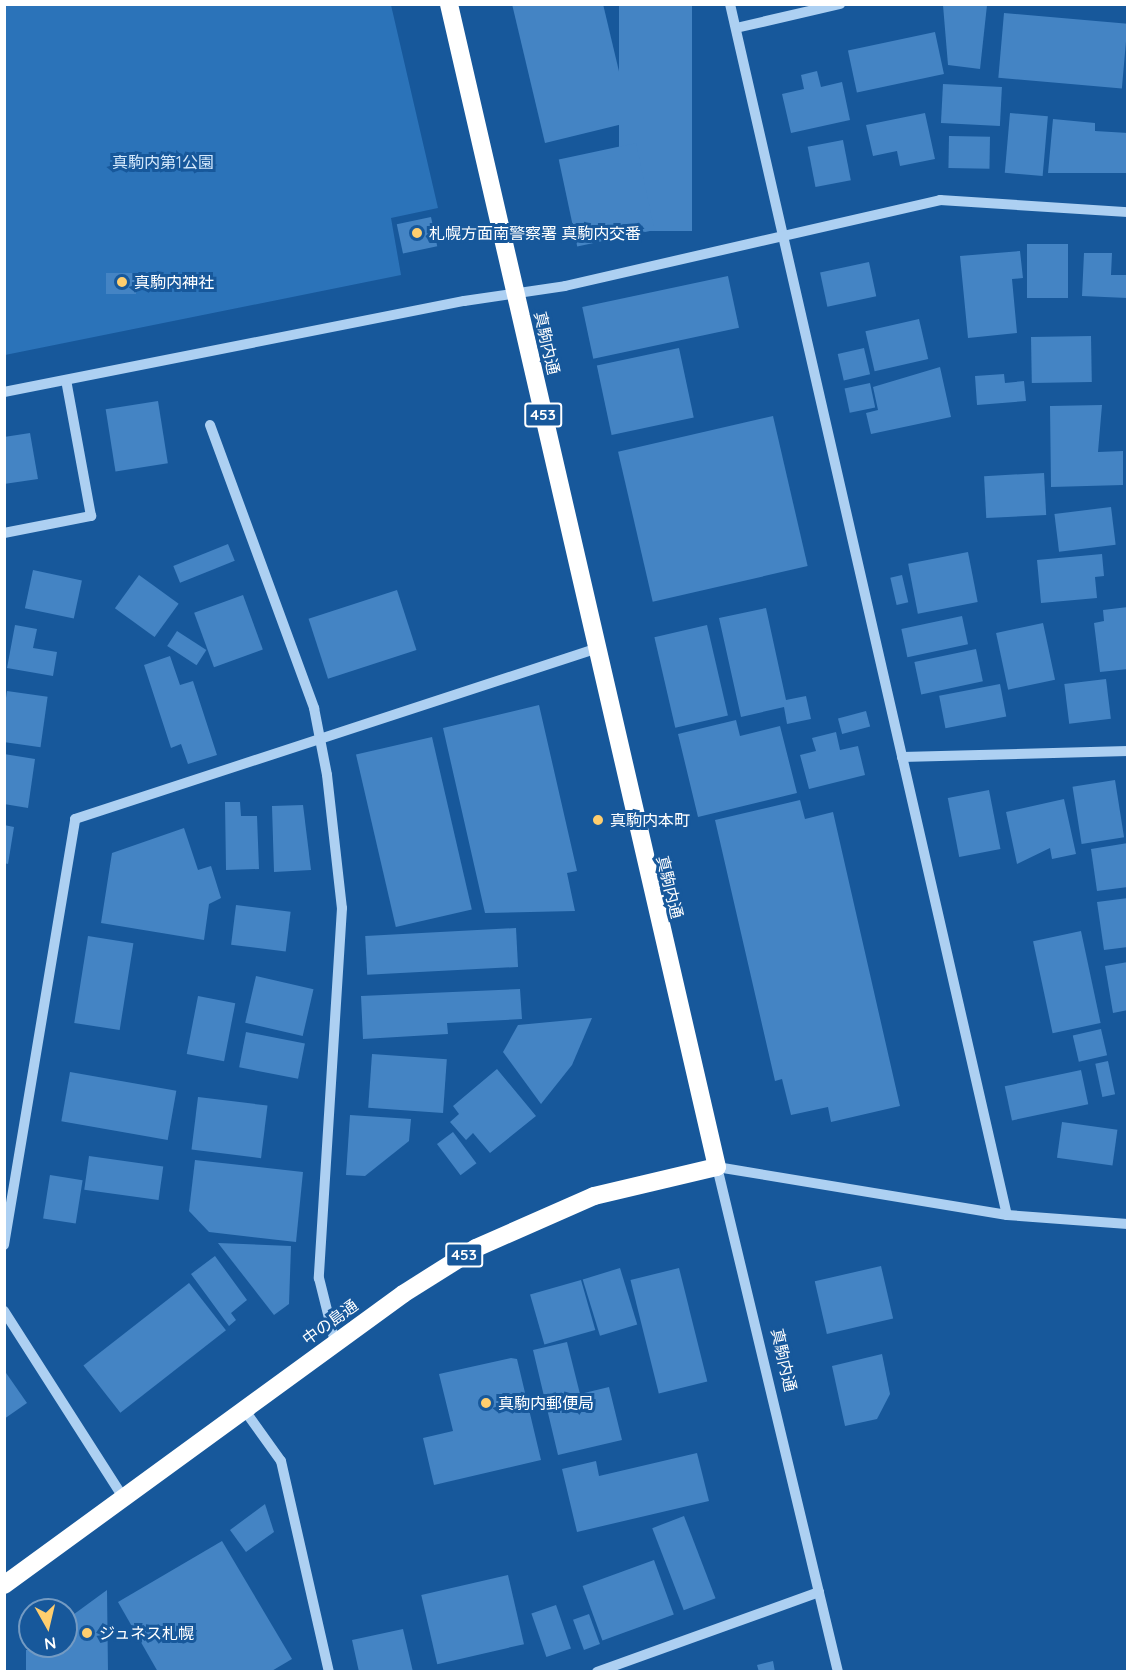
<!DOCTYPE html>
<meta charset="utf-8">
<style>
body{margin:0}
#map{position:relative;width:1132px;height:1676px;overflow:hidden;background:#17589b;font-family:Quicksand,"Noto Sans JP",sans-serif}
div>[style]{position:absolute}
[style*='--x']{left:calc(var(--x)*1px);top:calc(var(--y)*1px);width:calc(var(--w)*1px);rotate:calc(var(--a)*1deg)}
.green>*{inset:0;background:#2b73b9}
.building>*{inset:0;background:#4484c4;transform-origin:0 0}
.minor>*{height:10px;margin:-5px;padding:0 5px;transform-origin:5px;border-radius:5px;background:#add0f2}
.highway>*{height:18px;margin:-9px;padding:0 9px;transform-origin:9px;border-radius:9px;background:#fff}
.dots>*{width:16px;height:16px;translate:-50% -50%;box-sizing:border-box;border:3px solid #17589b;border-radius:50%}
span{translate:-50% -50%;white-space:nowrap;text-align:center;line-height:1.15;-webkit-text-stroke:6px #17589b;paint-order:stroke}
.shield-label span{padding:2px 4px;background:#17589b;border:2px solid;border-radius:4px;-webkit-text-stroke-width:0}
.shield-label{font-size:15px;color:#fff;font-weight:700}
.park-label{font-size:16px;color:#d5e9fc}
.poi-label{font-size:16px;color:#fff}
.left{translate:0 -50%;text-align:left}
.street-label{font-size:16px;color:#fff}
.frame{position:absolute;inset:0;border:6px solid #fff;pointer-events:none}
.north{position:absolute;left:18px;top:1598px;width:60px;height:60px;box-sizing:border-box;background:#17589b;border:2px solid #749bc3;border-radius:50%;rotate:172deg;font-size:16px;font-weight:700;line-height:24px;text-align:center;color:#fff}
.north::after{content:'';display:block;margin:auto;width:21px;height:27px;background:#ffce6e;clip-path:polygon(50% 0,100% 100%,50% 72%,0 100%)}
</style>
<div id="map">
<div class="green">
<i style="clip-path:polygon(391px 5px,438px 208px,391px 218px,401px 275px,5px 355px,4px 6px)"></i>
</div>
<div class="building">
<i style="clip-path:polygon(512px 4px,603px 4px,631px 122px,545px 143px)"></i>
<i style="left:619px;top:4px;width:73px;height:227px"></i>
<i style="clip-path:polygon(943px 5px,987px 5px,980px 69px,948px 65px)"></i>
<i style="left:1004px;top:13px;width:124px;height:65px;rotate:5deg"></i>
<i style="left:935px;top:32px;width:43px;height:89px;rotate:78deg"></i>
<i style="clip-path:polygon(817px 71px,821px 87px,842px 82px,850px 120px,791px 133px,782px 94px,804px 89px,801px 75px)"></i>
<i style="left:943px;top:84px;width:59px;height:39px;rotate:3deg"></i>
<i style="clip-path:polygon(925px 113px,935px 159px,900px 166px,897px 151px,873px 156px,866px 125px)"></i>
<i style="left:1010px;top:113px;width:38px;height:60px;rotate:5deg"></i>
<i style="clip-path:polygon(1053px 119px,1095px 123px,1095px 131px,1128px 133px,1127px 173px,1048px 173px)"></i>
<i style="left:949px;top:136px;width:41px;height:32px;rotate:1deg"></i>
<i style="left:843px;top:140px;width:41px;height:36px;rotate:79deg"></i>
<i style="left:636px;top:143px;width:89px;height:79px;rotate:78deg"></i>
<i style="left:431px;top:217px;width:30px;height:35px;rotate:78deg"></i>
<i style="left:1027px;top:244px;width:41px;height:54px"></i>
<i style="clip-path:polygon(1020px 251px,1023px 278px,1012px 279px,1017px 333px,968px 338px,960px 256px)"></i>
<i style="clip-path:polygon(1084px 253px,1112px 253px,1111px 275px,1128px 275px,1127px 298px,1082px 296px)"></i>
<i style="left:869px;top:262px;width:35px;height:50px;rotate:78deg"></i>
<i style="left:106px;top:273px;width:30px;height:21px"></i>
<i style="left:728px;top:276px;width:53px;height:149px;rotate:78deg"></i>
<i style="left:919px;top:319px;width:41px;height:55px;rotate:77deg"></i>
<i style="left:1091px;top:336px;width:46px;height:60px;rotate:89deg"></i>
<i style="left:679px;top:348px;width:71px;height:84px;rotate:78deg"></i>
<i style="left:864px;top:348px;width:27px;height:27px;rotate:77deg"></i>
<i style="clip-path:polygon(940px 367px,951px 417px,871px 434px,866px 413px,878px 410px,873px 387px)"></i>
<i style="clip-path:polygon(1004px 374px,1005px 383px,1024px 381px,1026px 401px,977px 405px,975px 376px)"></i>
<i style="left:870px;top:383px;width:25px;height:26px;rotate:78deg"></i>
<i style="left:158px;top:401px;width:63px;height:53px;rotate:81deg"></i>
<i style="clip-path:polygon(1102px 405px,1098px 452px,1123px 451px,1123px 485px,1051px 487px,1050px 406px)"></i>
<i style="left:773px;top:416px;width:154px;height:159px;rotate:77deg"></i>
<i style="clip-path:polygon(30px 433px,38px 479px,4px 484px,4px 437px)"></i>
<i style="left:1044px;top:473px;width:42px;height:60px;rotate:87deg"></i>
<i style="left:1111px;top:507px;width:38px;height:57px;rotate:83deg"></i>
<i style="left:228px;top:544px;width:18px;height:59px;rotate:68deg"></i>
<i style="left:968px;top:552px;width:51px;height:61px;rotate:79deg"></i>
<i style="clip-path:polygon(1102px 554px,1104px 576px,1095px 577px,1097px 598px,1041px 603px,1037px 560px)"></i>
<i style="left:33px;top:570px;width:50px;height:39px;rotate:12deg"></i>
<i style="left:139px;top:575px;width:49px;height:41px;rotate:36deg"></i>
<i style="left:902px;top:575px;width:28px;height:12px;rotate:77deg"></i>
<i style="left:397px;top:590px;width:63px;height:93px;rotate:72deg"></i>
<i style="left:243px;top:595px;width:58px;height:52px;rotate:70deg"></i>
<i style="clip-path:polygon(1128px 607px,1128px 669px,1100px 672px,1094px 623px,1104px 621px,1103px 610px)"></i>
<i style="clip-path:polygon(766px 608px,786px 700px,806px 696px,811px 719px,787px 724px,784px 707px,741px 717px,719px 618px)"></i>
<i style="left:962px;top:616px;width:29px;height:62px;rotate:78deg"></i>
<i style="left:1043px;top:623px;width:58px;height:48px;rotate:78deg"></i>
<i style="clip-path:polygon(15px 625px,37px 629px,33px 648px,57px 652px,53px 676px,7px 668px)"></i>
<i style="left:707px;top:625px;width:93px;height:54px;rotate:77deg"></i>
<i style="left:177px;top:631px;width:35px;height:18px;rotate:33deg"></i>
<i style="left:976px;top:649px;width:33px;height:63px;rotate:78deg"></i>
<i style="clip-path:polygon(170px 656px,180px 685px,193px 681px,217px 755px,188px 764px,181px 744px,171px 748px,144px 665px)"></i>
<i style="left:1106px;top:679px;width:40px;height:42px;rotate:83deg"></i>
<i style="left:1000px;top:684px;width:33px;height:62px;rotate:79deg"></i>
<i style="left:7px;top:691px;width:41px;height:51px;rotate:8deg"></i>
<i style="clip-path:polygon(539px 705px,577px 871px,567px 873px,575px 911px,485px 913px,443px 728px)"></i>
<i style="left:866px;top:711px;width:16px;height:29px;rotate:75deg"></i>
<i style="clip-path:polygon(736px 720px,740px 736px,780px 726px,797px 793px,698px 817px,678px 734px)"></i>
<i style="clip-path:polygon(836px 732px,840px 750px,858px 746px,865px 775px,809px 789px,800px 755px,816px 751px,812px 738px)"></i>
<i style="left:432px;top:737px;width:177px;height:78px;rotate:77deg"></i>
<i style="clip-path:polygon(4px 754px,35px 759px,28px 808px,4px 804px)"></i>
<i style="left:1115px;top:780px;width:58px;height:43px;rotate:81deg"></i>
<i style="left:989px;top:790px;width:60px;height:42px;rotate:79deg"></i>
<i style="clip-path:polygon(1064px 799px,1076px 854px,1052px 859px,1050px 848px,1017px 864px,1006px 812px)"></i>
<i style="clip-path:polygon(800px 800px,805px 819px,833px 812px,900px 1106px,831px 1122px,828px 1107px,791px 1115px,782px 1079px,775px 1081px,715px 820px)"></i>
<i style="clip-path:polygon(225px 802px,240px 802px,241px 816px,257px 816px,259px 869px,226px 870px)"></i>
<i style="clip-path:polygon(303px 805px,311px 870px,274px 872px,272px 806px)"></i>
<i style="clip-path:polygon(4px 825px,14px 827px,8px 864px,4px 863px)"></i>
<i style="clip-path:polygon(184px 828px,198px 870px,211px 866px,221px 898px,209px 904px,204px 940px,101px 923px,112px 853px)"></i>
<i style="clip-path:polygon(1128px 843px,1128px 887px,1097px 891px,1091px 849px)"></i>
<i style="clip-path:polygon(1128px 898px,1128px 947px,1104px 950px,1097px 902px)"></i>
<i style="left:236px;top:905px;width:55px;height:40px;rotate:7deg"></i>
<i style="left:516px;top:928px;width:39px;height:151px;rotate:87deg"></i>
<i style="left:1081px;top:931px;width:94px;height:49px;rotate:78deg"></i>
<i style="left:88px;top:936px;width:46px;height:88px;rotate:9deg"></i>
<i style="clip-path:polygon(1128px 962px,1128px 1010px,1113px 1013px,1105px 966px)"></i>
<i style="left:256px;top:976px;width:59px;height:48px;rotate:13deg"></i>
<i style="clip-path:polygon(520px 989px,522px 1019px,447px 1023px,448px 1034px,363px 1039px,361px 996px)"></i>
<i style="left:198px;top:996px;width:38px;height:59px;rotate:11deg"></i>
<i style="clip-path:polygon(592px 1018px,572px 1065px,541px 1104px,503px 1052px,518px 1025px)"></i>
<i style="left:1101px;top:1029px;width:27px;height:29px;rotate:77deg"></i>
<i style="left:246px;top:1032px;width:60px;height:36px;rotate:11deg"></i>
<i style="left:372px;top:1054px;width:75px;height:54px;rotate:4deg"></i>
<i style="left:1108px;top:1061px;width:34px;height:13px;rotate:78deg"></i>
<i style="clip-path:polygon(497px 1069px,536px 1116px,490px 1153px,473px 1133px,466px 1140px,450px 1122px,459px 1114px,453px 1106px)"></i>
<i style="left:1081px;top:1070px;width:35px;height:78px;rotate:78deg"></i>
<i style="left:70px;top:1072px;width:108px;height:50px;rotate:10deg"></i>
<i style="left:198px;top:1097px;width:70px;height:53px;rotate:7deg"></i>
<i style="clip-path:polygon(350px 1115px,411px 1119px,409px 1141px,365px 1176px,346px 1175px)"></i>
<i style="left:1062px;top:1122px;width:56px;height:36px;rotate:8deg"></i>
<i style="left:453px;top:1132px;width:39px;height:20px;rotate:53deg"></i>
<i style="left:89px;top:1156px;width:75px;height:34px;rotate:8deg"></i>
<i style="clip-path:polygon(195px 1160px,303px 1172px,296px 1242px,209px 1232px,189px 1211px)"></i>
<i style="left:50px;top:1175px;width:33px;height:44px;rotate:9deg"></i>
<i style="clip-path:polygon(218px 1243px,291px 1246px,289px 1304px,274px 1315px)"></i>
<i style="clip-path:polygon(215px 1256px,247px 1300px,231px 1313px,236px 1320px,229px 1326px,191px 1274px)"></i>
<i style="left:881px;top:1266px;width:54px;height:68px;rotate:77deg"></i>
<i style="left:620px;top:1268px;width:59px;height:39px;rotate:73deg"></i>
<i style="left:679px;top:1268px;width:117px;height:50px;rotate:76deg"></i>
<i style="left:581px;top:1280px;width:52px;height:53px;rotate:74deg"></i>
<i style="left:189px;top:1283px;width:60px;height:134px;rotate:52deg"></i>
<i style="clip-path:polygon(567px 1342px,580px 1394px,609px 1387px,622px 1440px,558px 1455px,533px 1350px)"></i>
<i style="clip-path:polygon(882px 1354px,890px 1394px,877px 1419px,845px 1426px,832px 1366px)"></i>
<i style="clip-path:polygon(511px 1358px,517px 1359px,541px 1460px,434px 1485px,423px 1438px,453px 1431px,439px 1374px)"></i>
<i style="clip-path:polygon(4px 1370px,27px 1403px,4px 1419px)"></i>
<i style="clip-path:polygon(697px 1453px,709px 1501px,577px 1532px,562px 1469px,596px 1461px,599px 1476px)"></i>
<i style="clip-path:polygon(265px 1504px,274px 1532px,246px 1552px,230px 1530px)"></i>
<i style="left:684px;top:1516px;width:88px;height:34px;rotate:69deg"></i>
<i style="clip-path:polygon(222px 1541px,292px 1659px,270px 1672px,158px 1672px,118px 1602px)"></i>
<i style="left:654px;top:1560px;width:58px;height:76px;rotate:70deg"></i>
<i style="left:508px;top:1575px;width:71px;height:89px;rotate:77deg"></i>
<i style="clip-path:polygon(107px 1590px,108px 1672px,26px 1672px,26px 1650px,66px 1646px,66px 1620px)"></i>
<i style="left:556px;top:1605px;width:46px;height:26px;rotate:71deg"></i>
<i style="left:589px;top:1614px;width:32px;height:17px;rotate:70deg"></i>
<i style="clip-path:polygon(403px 1629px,413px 1672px,359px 1672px,352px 1640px)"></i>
<i style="clip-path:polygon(773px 1661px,775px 1672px,759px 1672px,757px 1665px)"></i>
</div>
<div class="minor">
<i style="--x:730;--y:4;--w:1242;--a:77.12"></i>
<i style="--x:736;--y:28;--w:107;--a:-13"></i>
<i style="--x:4;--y:392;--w:469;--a:-11.2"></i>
<i style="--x:464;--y:301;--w:102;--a:-8.4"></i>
<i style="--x:565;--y:286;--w:385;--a:-12.9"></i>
<i style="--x:940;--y:200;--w:188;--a:3.7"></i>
<i style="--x:210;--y:425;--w:302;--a:69.8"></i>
<i style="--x:314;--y:708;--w:68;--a:79"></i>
<i style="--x:327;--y:775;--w:134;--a:83.6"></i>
<i style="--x:342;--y:908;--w:371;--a:93.6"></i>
<i style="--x:319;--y:1278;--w:66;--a:76"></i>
<i style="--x:4;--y:533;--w:89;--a:-11.1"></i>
<i style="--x:91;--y:516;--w:138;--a:-100.4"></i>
<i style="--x:902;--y:757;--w:226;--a:-1.5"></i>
<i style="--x:4;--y:1245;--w:432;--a:-80.5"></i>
<i style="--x:75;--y:819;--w:547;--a:-18.1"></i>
<i style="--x:4;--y:1311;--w:221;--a:57.4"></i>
<i style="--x:243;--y:1408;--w:65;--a:54.4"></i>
<i style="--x:281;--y:1461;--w:216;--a:77.2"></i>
<i style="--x:597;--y:1672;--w:236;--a:-19.8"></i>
<i style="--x:838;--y:1672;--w:519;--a:-103.47"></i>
<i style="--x:717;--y:1167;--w:294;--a:9.4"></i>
<i style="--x:1007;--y:1215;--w:121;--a:4.3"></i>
</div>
<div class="highway">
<i style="--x:4;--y:1585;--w:494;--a:-36.1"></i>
<i style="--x:403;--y:1294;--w:86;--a:-32.2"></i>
<i style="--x:476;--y:1248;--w:129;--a:-23.8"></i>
<i style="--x:594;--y:1196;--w:126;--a:-13.3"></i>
<i style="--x:717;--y:1167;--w:1193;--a:-102.98"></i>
</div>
<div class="dots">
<i style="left:417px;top:233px;background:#ffce6e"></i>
<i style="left:122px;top:282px;background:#ffce6e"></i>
<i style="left:598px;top:820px;background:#ffce6e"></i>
<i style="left:486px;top:1403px;background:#ffce6e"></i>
<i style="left:87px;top:1633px;background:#ffce6e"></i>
</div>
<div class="shield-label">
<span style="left:543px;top:415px">453</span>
<span style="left:464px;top:1255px">453</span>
</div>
<div class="park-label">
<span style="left:163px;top:162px">真駒内第1公園</span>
</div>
<div class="poi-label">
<span class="left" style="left:429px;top:233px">札幌方面南警察署 真駒内交番</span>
<span class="left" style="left:134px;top:282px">真駒内神社</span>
<span class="left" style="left:610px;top:820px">真駒内本町</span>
<span class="left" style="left:498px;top:1403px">真駒内郵便局</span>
<span class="left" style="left:99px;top:1633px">ジュネス札幌</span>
</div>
<div class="street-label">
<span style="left:547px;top:343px;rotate:77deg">真駒内通</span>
<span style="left:670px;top:887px;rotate:76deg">真駒内通</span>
<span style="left:330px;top:1322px;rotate:-36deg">中の島通</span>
<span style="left:784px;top:1360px;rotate:77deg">真駒内通</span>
</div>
<div class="frame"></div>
<div class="north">N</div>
</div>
